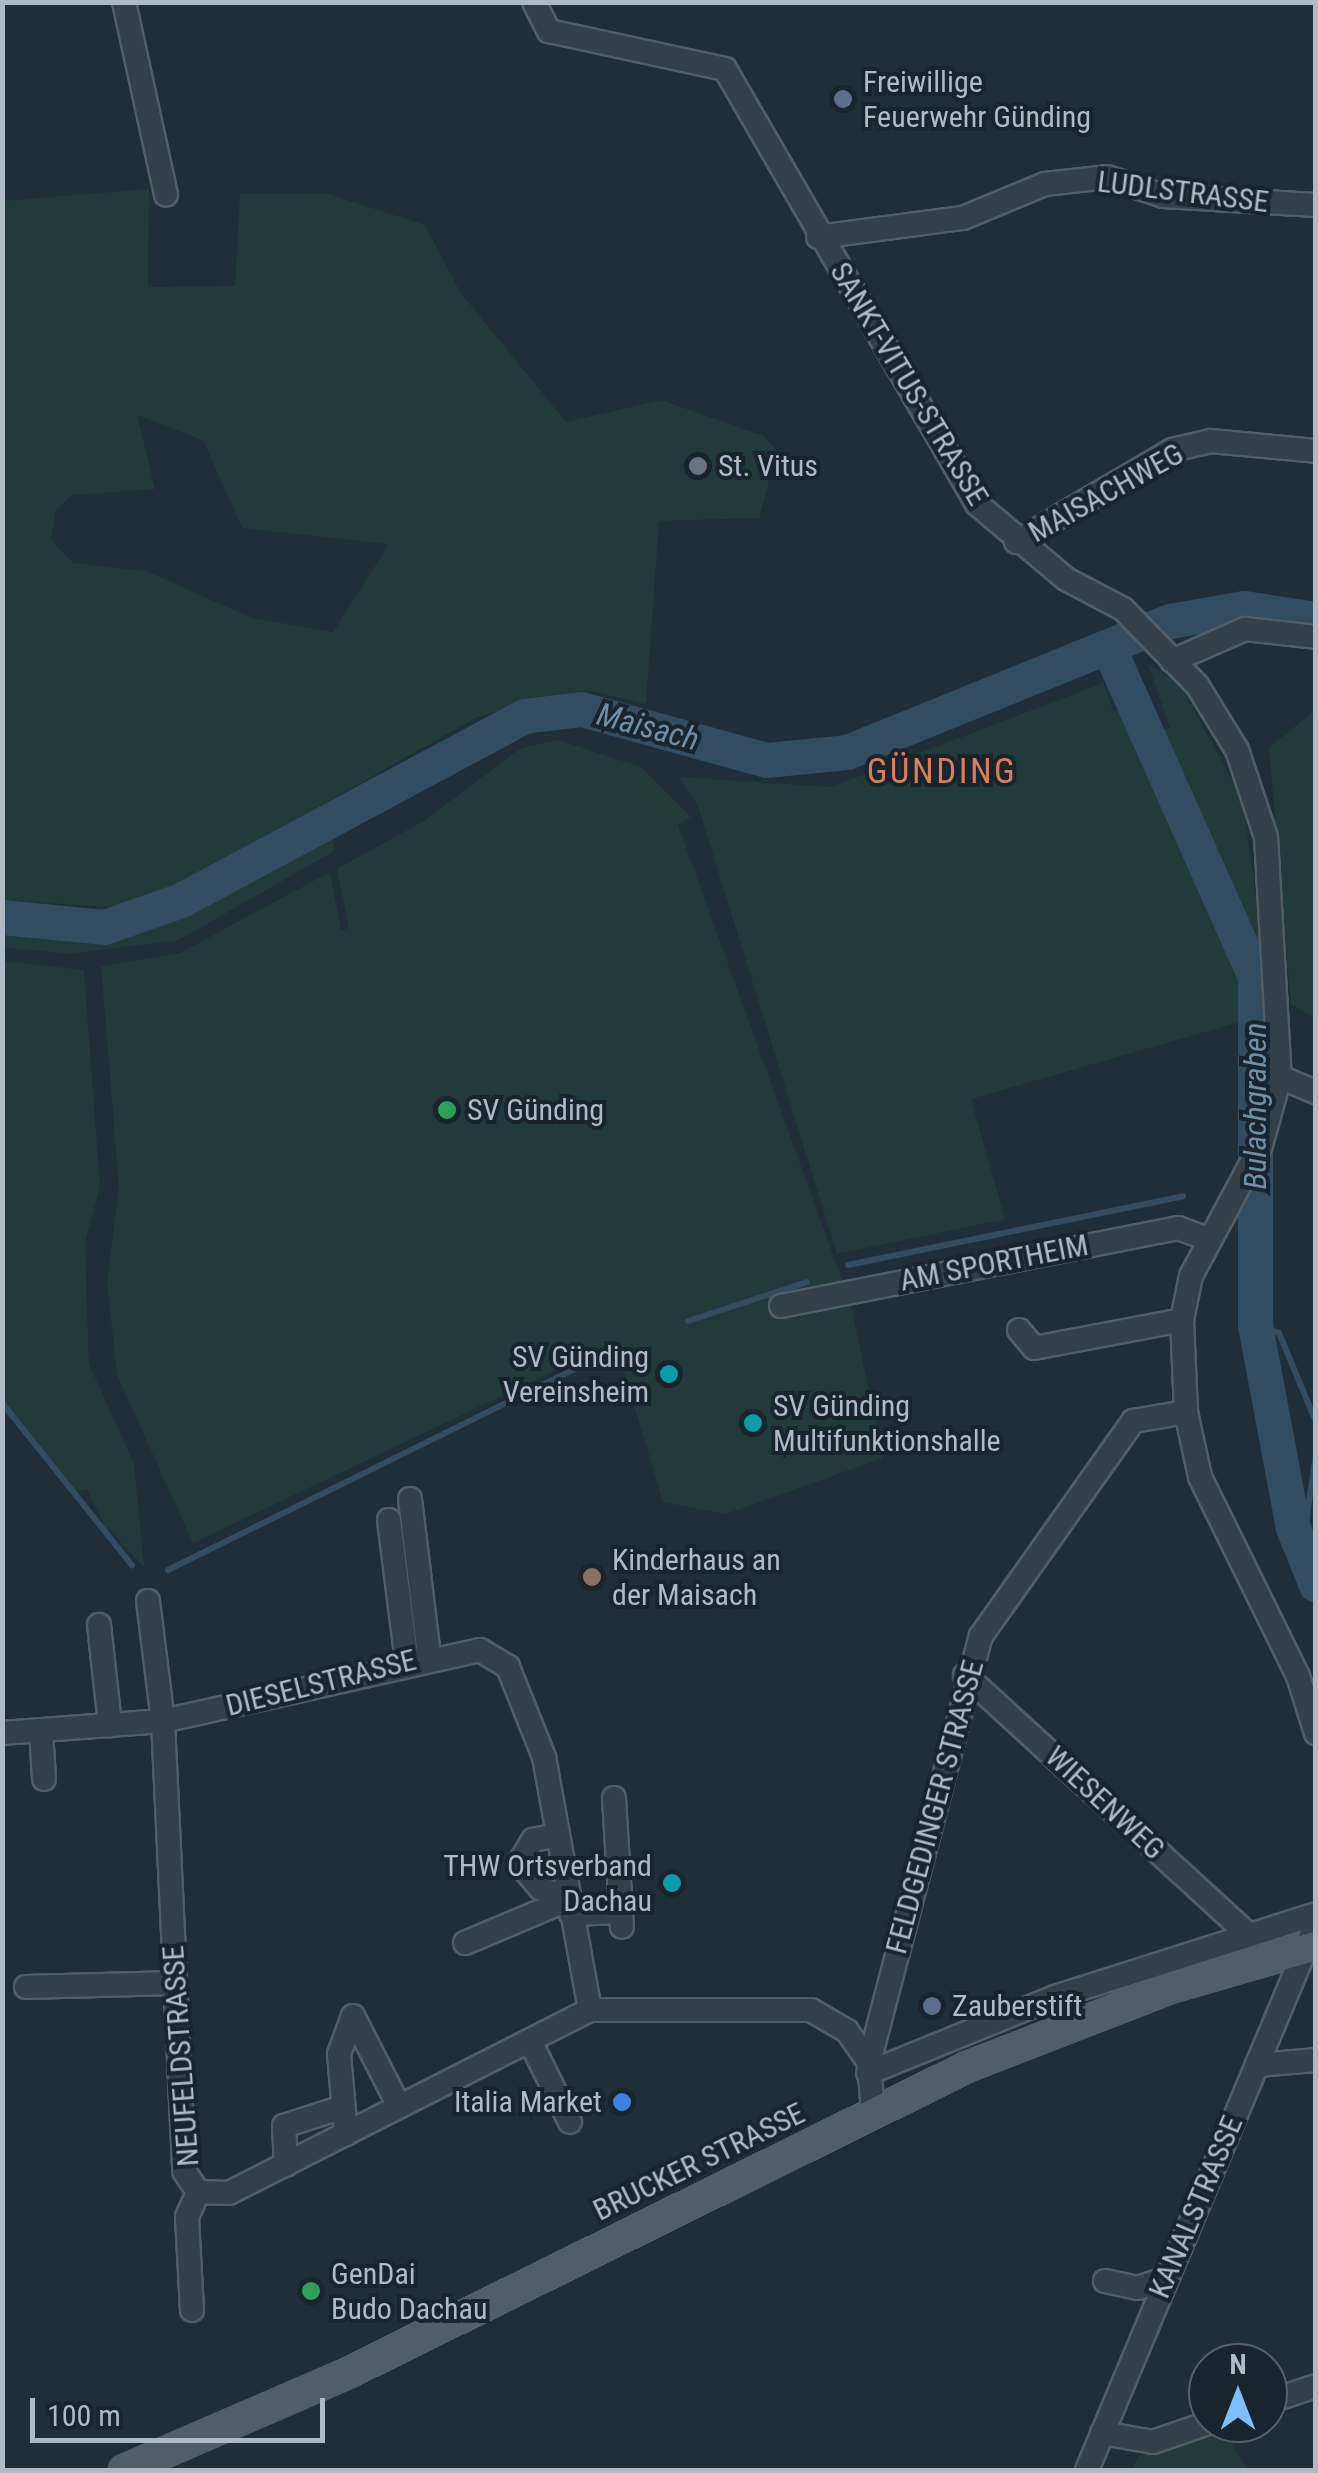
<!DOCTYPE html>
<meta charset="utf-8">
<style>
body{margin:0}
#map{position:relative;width:1318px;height:2473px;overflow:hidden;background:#202e39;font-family:"Roboto Condensed",sans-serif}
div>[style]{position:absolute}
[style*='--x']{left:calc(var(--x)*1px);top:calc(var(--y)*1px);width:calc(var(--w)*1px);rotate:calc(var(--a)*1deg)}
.green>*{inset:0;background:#223a3a}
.stream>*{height:6px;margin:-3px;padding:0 3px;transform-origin:3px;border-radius:3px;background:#324c61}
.river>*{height:35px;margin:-17.5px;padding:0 17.5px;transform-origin:17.5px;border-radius:17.5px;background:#324c61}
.roads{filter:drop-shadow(2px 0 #515d67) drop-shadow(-2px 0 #515d67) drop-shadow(0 2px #515d67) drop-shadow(0 -2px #515d67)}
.minor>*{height:22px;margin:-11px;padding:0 11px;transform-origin:11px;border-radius:11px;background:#333f49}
.major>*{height:28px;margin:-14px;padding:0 14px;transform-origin:14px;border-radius:14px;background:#515e69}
.dots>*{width:28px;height:28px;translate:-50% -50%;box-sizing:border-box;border:5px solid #19242e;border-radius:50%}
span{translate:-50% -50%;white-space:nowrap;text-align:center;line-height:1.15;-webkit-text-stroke:8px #19242e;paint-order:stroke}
.poi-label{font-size:30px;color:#aebac6}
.left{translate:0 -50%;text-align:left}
.right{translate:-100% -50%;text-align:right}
.street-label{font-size:30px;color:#aebac6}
.water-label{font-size:32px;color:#6d8faa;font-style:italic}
.quarter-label{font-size:35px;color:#d77f58;letter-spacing:2.5px}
.frame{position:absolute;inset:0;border:5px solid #aebac6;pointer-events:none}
.north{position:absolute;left:1188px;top:2343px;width:100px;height:100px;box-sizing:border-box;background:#19242e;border:2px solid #55606b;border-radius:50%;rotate:0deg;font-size:28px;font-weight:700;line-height:40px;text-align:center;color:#aebac6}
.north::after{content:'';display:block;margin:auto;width:35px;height:45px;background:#7ebefb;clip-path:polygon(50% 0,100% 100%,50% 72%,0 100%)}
.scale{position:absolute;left:30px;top:2398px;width:295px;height:45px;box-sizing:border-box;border:5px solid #aebac6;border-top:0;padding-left:12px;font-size:30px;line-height:35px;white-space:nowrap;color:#aebac6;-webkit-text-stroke:8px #19242e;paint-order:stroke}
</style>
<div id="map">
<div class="green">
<i style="clip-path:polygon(evenodd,149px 189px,148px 287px,235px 286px,240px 194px,328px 194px,425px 225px,460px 292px,566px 422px,661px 400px,764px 436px,777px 451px,759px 518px,659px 521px,646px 704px,587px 690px,477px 717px,138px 909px,3px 900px,3px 201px,149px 189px,137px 415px,203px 440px,242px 528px,389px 544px,333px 632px,252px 618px,146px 571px,73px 563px,51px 540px,56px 509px,73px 495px,155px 489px,137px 415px)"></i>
<i style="clip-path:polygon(1148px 664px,1180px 684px,1243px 801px,1271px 1013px,971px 1099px,1005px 1219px,837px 1254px,698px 806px,679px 777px,831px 787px,1103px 683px,1114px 713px,1124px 701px,1158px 732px,1170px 728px)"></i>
<i style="clip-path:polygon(1315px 710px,1315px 1018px,1291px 1004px,1269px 748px)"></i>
<i style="clip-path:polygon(558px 740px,641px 767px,691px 817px,678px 825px,851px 1305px,883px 1458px,726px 1514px,663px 1502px,615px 1342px,193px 1543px,117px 1375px,107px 1282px,119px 1187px,101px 966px,180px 953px,330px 872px,341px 930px,349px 928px,337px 869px,424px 821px,521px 748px)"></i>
<i style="clip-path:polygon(332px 833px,334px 851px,179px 940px,68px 954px,3px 947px,3px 933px,102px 941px,190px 911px)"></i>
<i style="clip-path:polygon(2px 961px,84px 970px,100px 1186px,85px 1243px,89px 1364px,134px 1464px,144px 1567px,104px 1525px,87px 1489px,73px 1493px,3px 1410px)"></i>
<i style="clip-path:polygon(1223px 2430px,1248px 2470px,1132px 2470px,1138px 2456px)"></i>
</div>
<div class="stream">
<i style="--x:848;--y:1265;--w:342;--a:-11.6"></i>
<i style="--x:688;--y:1321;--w:125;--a:-18.1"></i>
<i style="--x:1255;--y:1325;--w:25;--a:18"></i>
<i style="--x:1279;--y:1333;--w:96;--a:67.4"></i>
<i style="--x:2;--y:1403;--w:208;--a:51.3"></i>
<i style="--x:1301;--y:1555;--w:101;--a:-81.5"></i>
<i style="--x:168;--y:1570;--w:472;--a:-26.3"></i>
</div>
<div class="river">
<i style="--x:1110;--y:651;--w:357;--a:66"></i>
<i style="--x:1255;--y:977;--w:348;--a:90"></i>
<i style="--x:1255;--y:1325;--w:207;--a:79.4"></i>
<i style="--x:1293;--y:1528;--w:61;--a:68"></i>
<i style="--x:2;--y:917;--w:102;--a:5.6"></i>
<i style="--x:104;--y:927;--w:82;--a:-19.3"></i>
<i style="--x:181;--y:900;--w:389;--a:-28.2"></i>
<i style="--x:524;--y:716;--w:57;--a:-7"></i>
<i style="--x:581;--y:709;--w:192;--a:15.4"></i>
<i style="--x:766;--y:760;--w:81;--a:-5.6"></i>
<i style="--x:847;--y:752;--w:349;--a:-22.1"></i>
<i style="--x:1170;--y:621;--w:75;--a:-10"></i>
<i style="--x:1244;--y:608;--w:73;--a:8.7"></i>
</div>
<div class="roads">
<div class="minor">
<i style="--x:124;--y:2;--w:197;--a:77.7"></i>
<i style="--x:534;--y:2;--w:33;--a:63"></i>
<i style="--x:549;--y:31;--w:180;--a:12.2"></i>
<i style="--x:725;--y:69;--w:503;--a:59.92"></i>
<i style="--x:977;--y:504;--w:116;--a:40.1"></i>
<i style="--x:1066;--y:579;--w:64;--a:27.8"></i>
<i style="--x:1123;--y:609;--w:106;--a:45.8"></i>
<i style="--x:1197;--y:685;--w:76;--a:58.4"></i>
<i style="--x:1237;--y:750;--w:92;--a:71.6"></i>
<i style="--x:1266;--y:837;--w:240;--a:86.7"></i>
<i style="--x:1280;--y:1077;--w:71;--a:105.6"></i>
<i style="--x:1261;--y:1145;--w:149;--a:118.1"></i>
<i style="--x:1191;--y:1276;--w:45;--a:101.6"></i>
<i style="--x:1182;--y:1320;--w:92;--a:87.5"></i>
<i style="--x:1186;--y:1412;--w:66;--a:77.8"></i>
<i style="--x:1200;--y:1477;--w:222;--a:63.8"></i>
<i style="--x:1298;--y:1676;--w:60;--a:72.5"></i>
<i style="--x:818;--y:237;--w:146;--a:-7.5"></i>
<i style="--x:963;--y:218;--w:89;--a:-22.5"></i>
<i style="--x:1045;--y:184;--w:62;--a:-6.4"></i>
<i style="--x:1107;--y:177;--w:59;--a:18.7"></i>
<i style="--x:1163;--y:196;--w:153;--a:3.4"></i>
<i style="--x:1016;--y:542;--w:181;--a:-30.5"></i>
<i style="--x:1172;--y:450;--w:40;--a:-13"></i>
<i style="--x:1211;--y:441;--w:105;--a:5.4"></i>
<i style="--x:1172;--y:661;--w:80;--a:-23.7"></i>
<i style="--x:1245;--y:629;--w:71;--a:6.4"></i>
<i style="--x:1280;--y:1077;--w:39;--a:23"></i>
<i style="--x:781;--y:1306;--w:405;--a:-11.1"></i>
<i style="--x:1178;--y:1228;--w:30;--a:20"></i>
<i style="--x:1019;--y:1330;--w:23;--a:50"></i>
<i style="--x:1034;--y:1348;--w:151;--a:-10.7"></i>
<i style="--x:410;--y:1499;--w:159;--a:83.1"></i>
<i style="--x:389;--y:1520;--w:144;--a:82.8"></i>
<i style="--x:148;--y:1601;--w:121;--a:82.9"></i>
<i style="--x:163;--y:1721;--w:450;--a:87.3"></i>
<i style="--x:184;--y:2171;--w:25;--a:56"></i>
<i style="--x:198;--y:2192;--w:31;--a:2"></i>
<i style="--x:229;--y:2193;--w:405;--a:-26.9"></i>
<i style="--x:590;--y:2010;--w:221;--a:0"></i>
<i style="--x:811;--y:2010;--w:42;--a:30.3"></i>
<i style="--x:847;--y:2031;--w:38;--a:55"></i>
<i style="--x:99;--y:1625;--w:101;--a:83.7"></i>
<i style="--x:965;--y:1675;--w:380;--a:42.5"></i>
<i style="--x:41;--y:1730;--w:49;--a:86.5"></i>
<i style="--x:2;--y:1733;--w:161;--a:-4.3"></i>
<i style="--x:163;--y:1721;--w:325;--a:-12.6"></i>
<i style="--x:480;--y:1650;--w:33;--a:31"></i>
<i style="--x:508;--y:1667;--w:97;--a:68.2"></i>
<i style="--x:544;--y:1757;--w:257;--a:79.7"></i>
<i style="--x:614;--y:1798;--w:129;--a:86.5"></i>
<i style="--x:558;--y:1835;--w:25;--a:169"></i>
<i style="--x:533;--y:1840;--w:27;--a:121"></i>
<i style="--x:519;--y:1863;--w:33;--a:50"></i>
<i style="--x:540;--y:1888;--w:31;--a:21"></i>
<i style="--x:571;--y:1914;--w:50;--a:-2.3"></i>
<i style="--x:465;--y:1943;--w:113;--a:-22.9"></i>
<i style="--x:26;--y:1987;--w:148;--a:-1.5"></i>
<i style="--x:530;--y:2041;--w:90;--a:63.7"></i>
<i style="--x:1257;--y:2065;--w:59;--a:-4.8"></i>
<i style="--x:868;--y:2073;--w:202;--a:-22.1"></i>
<i style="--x:1055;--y:1997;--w:274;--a:-17.6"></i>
<i style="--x:873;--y:2112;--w:50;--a:-94.6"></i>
<i style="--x:869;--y:2062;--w:440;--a:-75.3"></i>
<i style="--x:981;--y:1636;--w:263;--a:-54.7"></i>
<i style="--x:1133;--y:1421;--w:54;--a:-9.6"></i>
<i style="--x:346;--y:2134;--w:80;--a:-95"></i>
<i style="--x:339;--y:2054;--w:40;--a:-69.8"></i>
<i style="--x:353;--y:2016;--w:101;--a:62.9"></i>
<i style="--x:286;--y:2165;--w:39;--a:-93"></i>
<i style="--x:284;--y:2126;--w:62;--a:-17.9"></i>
<i style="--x:1105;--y:2281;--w:34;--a:12"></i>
<i style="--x:1138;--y:2288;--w:28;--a:-19"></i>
<i style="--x:192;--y:2310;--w:93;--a:-93.1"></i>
<i style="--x:187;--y:2217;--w:27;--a:-66"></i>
<i style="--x:1268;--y:2402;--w:51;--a:-18.4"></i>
<i style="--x:1102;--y:2433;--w:52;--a:10"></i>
<i style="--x:1153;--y:2442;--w:58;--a:-19.1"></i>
<i style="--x:1087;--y:2470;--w:592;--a:-67.25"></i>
</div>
<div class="major">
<i style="--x:124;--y:2470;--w:246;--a:-23.4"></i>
<i style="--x:350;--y:2372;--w:688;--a:-26.3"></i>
<i style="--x:967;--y:2067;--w:219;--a:-21.2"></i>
<i style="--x:1171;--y:1988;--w:151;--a:-16.2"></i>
</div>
</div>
<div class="dots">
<i style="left:843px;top:99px;background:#5c6f8a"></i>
<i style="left:698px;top:466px;background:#6b7280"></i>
<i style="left:447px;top:1110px;background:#2e9e5b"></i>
<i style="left:669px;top:1374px;background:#0f9aa8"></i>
<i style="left:753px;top:1423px;background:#0f9aa8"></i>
<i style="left:592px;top:1577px;background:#8d6e63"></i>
<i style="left:672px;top:1883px;background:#0f9aa8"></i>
<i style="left:932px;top:2006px;background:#5c6f8a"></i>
<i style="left:622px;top:2102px;background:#3f7fe0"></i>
<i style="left:311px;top:2291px;background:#2e9e5b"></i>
</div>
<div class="poi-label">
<span class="left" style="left:863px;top:99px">Freiwillige<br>Feuerwehr Günding</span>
<span class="left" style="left:718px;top:466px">St. Vitus</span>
<span class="left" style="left:467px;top:1110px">SV Günding</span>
<span class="right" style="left:649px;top:1374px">SV Günding<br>Vereinsheim</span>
<span class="left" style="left:773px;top:1423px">SV Günding<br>Multifunktionshalle</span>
<span class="left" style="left:612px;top:1577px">Kinderhaus an<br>der Maisach</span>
<span class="right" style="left:652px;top:1883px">THW Ortsverband<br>Dachau</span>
<span class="left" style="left:952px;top:2006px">Zauberstift</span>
<span class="right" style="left:602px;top:2102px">Italia Market</span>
<span class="left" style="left:331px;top:2291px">GenDai<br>Budo Dachau</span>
</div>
<div class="street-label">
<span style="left:1183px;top:192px;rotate:7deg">LUDLSTRASSE</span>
<span style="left:909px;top:384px;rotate:59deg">SANKT-VITUS-STRASSE</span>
<span style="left:1106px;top:493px;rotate:-29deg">MAISACHWEG</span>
<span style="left:994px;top:1263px;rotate:-11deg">AM SPORTHEIM</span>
<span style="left:321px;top:1683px;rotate:-14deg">DIESELSTRASSE</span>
<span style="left:1105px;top:1803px;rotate:43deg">WIESENWEG</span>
<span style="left:935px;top:1807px;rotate:-75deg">FELDGEDINGER STRASSE</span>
<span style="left:181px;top:2056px;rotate:-94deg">NEUFELDSTRASSE</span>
<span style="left:699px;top:2162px;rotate:-26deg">BRUCKER STRASSE</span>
<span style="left:1196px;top:2207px;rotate:-67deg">KANALSTRASSE</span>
</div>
<div class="water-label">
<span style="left:648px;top:727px;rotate:15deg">Maisach</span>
<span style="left:1255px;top:1106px;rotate:-90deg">Bulachgraben</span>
</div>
<div class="quarter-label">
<span style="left:942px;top:772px">GÜNDING</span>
</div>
<div class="frame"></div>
<div class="north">N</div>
<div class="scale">100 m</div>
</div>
